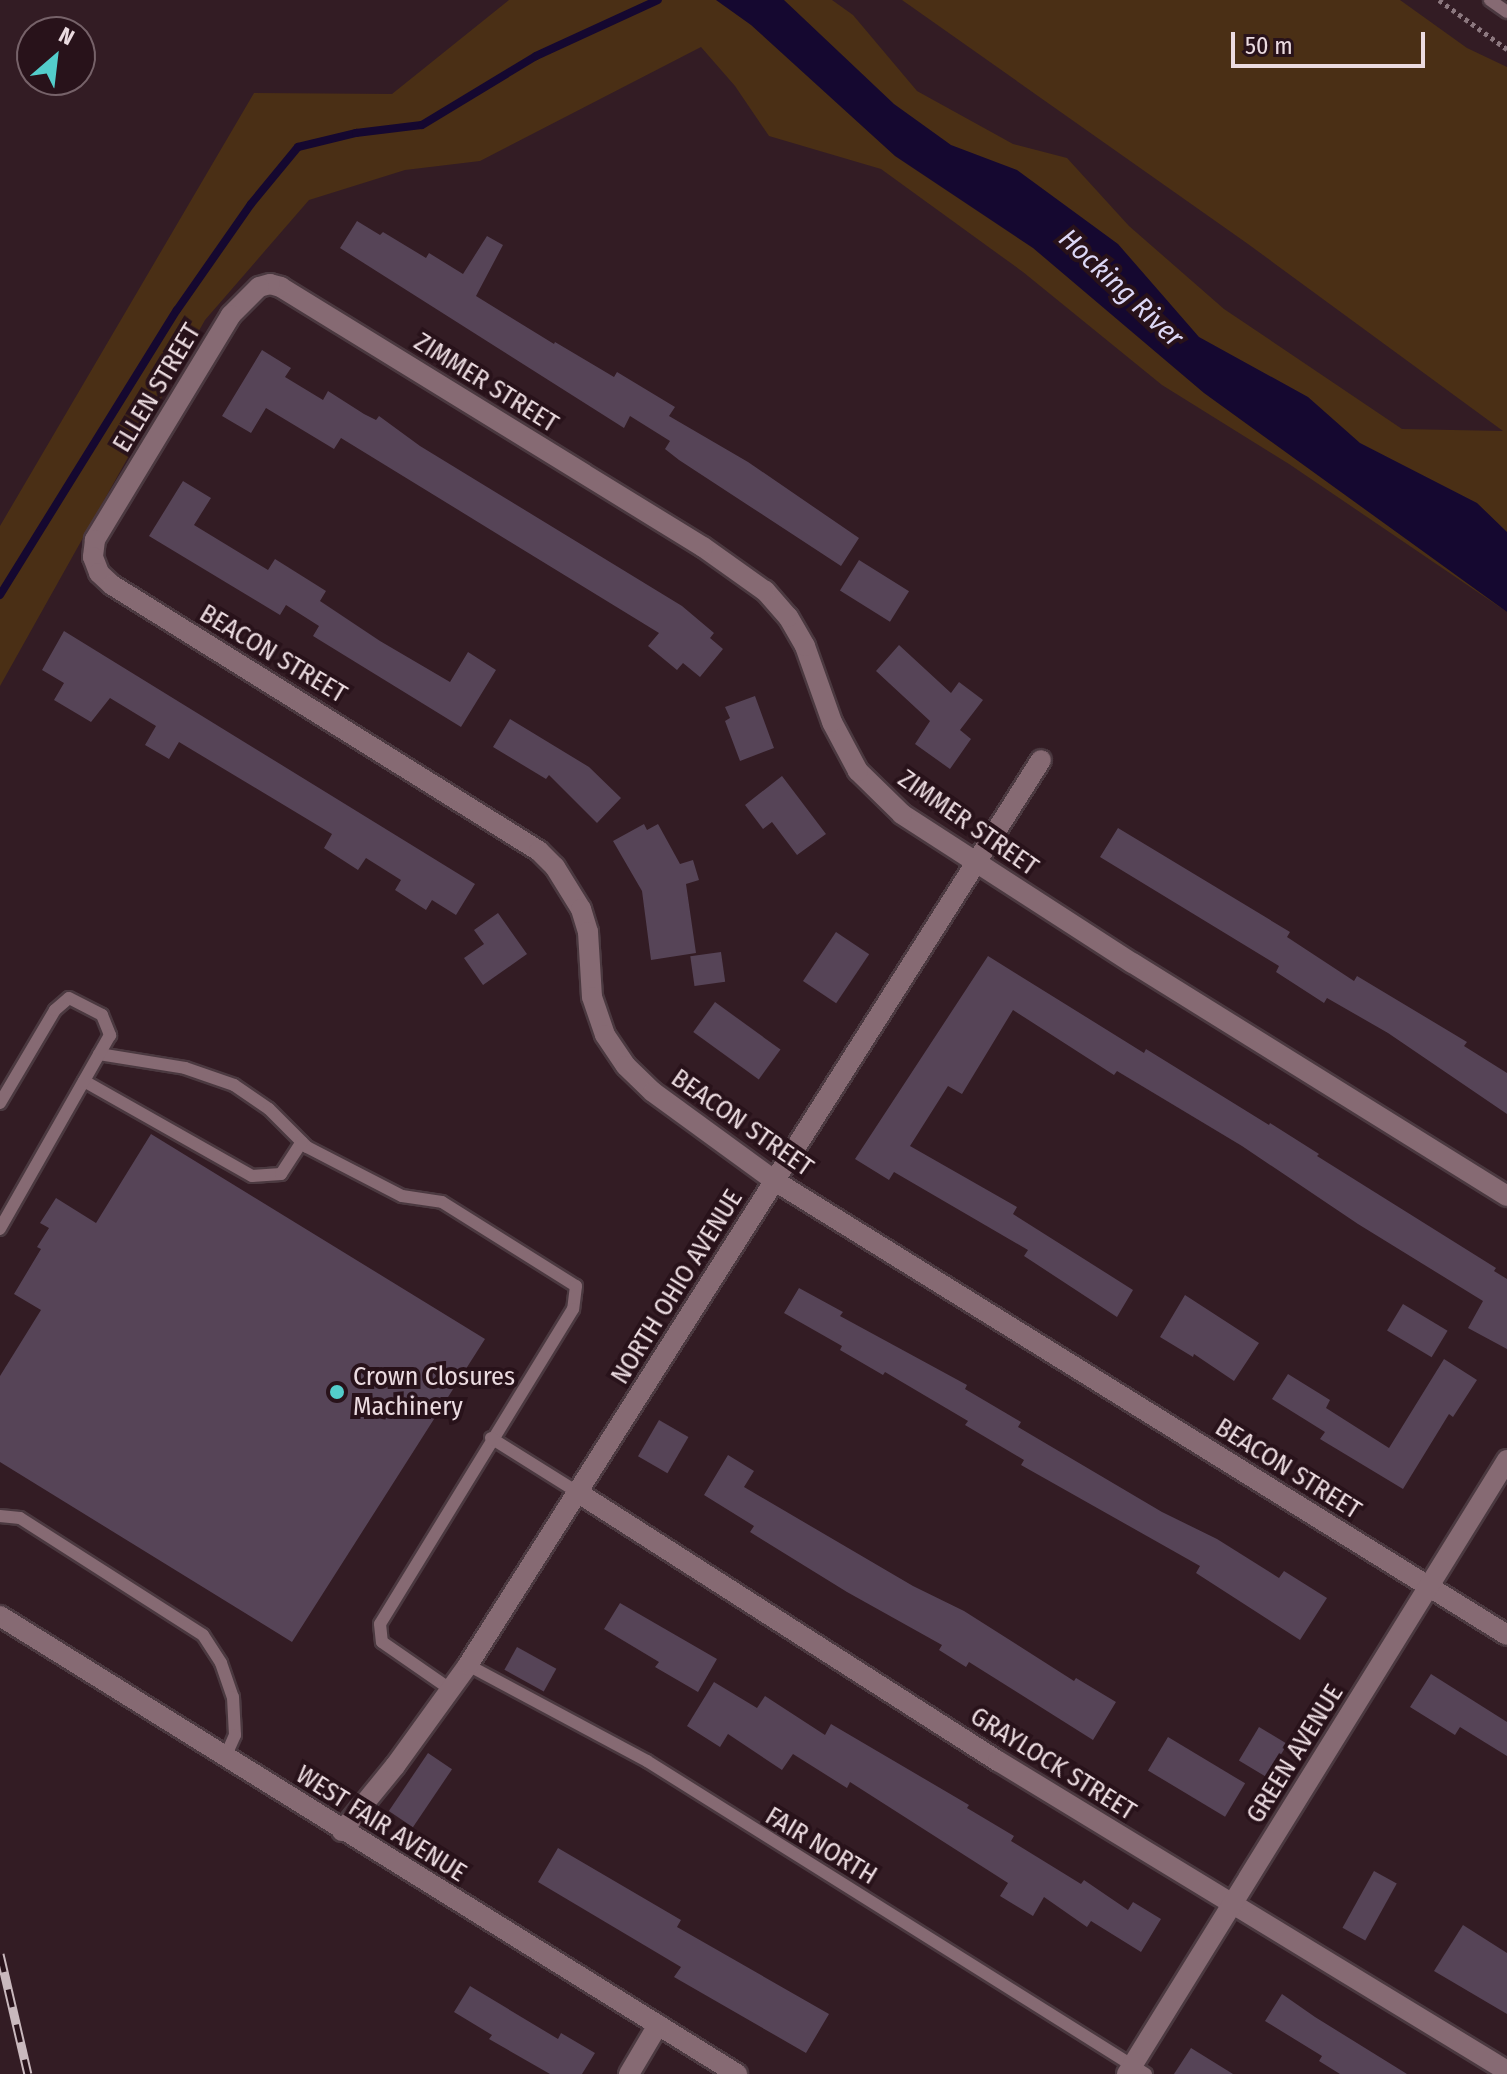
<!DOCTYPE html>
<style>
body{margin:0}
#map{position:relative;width:1507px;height:2074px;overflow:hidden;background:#331c24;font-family:"Fira Sans Condensed",sans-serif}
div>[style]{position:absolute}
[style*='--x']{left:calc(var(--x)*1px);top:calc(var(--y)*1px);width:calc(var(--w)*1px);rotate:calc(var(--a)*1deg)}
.green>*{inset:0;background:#4a2f15}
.water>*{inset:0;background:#150830}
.stream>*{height:8px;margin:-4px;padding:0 4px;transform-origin:4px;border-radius:4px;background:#150830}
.building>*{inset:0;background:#564457;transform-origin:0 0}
.path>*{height:5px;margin-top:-2.5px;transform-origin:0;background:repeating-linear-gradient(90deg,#8c787f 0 4px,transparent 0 8px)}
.roads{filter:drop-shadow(2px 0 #4b3940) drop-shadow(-2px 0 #4b3940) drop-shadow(0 2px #4b3940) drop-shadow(0 -2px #4b3940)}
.service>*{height:12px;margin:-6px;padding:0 6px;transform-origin:6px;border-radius:6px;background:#866a73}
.minor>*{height:20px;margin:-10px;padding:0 10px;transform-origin:10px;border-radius:10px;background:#866a73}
.tertiary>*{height:20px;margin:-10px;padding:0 10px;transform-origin:10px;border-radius:10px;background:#866a73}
.rail>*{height:9px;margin-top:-4.5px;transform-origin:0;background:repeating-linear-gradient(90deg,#28121a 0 18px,#c9b8bd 0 36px);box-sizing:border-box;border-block:2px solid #c9b8bd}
.dots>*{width:22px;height:22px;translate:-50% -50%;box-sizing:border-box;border:4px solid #28121a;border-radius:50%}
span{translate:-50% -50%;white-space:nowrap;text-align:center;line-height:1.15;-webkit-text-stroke:8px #28121a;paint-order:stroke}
.street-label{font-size:26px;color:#ebdbe0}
.poi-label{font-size:26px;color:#ebdbe0}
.left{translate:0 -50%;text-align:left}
.water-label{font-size:28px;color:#dcd7f6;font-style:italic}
.north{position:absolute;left:16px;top:16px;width:80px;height:80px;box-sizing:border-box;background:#28121a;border:2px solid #766269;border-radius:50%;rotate:28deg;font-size:22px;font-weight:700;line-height:32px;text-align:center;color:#ebdbe0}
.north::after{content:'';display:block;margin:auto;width:28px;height:36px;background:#53cdcb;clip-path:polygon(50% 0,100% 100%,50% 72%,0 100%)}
.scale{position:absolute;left:1231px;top:32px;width:194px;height:36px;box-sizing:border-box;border:4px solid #ebdbe0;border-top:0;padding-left:10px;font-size:24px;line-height:28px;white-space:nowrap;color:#ebdbe0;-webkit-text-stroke:6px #28121a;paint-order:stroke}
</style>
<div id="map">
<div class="green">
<i style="clip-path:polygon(509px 0,832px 0,853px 15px,917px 91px,1013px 144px,1067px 158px,1129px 226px,1224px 309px,1402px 429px,1503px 431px,1248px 244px,902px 0,1400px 0,1467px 48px,1507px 67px,1507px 612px,1289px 464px,1162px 385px,1023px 272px,881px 169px,769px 136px,735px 86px,701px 47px,480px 161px,405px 170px,309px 200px,205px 320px,0 686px,0 526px,254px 93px,392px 94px)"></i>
</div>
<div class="water">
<i style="clip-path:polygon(716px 0,784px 0,894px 104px,951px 145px,1017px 170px,1118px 244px,1199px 337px,1308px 397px,1360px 443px,1477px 503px,1507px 532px,1507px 612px,1204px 393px,1033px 248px,895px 156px,751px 25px)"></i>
</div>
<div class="stream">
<i style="--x:0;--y:595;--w:335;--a:-58.2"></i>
<i style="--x:177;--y:310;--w:129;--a:-55.1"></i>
<i style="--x:251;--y:204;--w:74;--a:-50.5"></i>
<i style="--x:298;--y:147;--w:60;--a:-13.6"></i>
<i style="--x:356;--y:133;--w:66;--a:-6.9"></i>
<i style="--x:422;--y:125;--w:133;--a:-31.2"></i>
<i style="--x:536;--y:56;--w:134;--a:-24.7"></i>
</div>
<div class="building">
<i style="clip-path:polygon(357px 221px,380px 235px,383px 232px,426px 258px,429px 253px,463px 274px,487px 236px,503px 245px,476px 296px,554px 344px,555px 342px,614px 377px,617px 372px,675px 407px,669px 416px,748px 462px,859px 538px,841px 566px,679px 460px,665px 449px,670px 441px,630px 416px,624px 428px,340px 248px)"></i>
<i style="clip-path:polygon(262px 350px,291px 368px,285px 377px,323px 400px,328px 391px,364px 414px,376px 420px,379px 416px,420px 446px,682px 606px,714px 633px,710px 638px,723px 649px,700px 677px,683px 663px,677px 670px,648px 646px,659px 633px,341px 438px,334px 449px,266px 408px,251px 433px,222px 416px)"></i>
<i style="clip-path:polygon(183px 481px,211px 498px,194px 525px,268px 570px,275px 559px,326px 591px,320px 601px,380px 641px,450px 682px,468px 652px,496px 670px,461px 727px,313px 636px,319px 626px,286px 605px,280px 615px,149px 536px)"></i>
<i style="left:859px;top:560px;width:59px;height:36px;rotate:32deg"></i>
<i style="clip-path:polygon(64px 631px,475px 884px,456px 915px,432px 900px,426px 910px,395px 890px,401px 880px,366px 858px,358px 870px,324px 848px,332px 834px,179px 742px,169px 759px,145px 745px,156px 726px,110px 698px,91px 722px,54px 700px,64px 683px,42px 670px)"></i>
<i style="clip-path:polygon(899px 645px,951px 693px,959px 682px,983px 700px,960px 730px,971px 739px,950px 769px,915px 744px,930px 721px,876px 671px)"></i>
<i style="clip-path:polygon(755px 696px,774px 748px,740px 761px,725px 721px,730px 718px,725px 707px)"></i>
<i style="clip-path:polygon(510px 719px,589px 767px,621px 798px,597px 823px,549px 775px,546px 779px,493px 747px)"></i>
<i style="clip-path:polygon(782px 776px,826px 834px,797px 855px,772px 822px,763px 829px,745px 805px)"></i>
<i style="clip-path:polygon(644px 824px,647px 830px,658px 824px,680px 864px,693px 860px,699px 880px,686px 884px,696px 953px,651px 960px,642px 891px,613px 841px)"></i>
<i style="clip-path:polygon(1118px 828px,1290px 932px,1287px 937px,1354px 981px,1357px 976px,1467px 1042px,1464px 1046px,1507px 1073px,1507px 1114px,1388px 1033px,1327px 998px,1324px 1003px,1276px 972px,1279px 966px,1100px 857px)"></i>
<i style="clip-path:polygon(498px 913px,527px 954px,483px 985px,464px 958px,484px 944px,474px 930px)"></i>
<i style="left:836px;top:932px;width:40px;height:59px;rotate:34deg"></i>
<i style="left:721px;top:952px;width:30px;height:31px;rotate:82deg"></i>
<i style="clip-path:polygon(988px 956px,1144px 1053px,1146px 1049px,1269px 1125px,1270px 1123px,1319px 1154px,1317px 1156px,1496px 1268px,1494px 1271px,1507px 1279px,1507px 1349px,1468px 1328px,1483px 1301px,1358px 1224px,1242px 1146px,1117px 1071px,1114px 1075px,1013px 1010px,962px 1094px,948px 1086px,910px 1146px,1017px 1207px,1013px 1214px,1133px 1290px,1117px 1317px,1024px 1256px,1028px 1250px,894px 1172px,889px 1180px,855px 1159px)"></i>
<i style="left:715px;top:1002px;width:81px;height:37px;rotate:36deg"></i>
<i style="clip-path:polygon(151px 1134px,485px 1339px,292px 1642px,0 1462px,0 1376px,41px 1310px,14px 1294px,41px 1249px,37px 1247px,49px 1228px,40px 1223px,56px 1198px,96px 1223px)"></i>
<i style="clip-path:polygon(799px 1288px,843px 1312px,840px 1316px,967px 1385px,965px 1389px,1021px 1422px,1018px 1427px,1162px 1512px,1217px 1539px,1279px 1578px,1284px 1571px,1327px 1598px,1300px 1640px,1196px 1573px,1200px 1566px,1021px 1465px,1024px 1460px,965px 1425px,968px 1421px,885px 1372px,883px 1375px,840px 1350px,842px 1346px,784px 1313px)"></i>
<i style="clip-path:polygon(1185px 1295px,1259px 1343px,1234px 1381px,1194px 1354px,1193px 1357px,1160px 1337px)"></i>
<i style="left:1403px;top:1304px;width:52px;height:31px;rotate:31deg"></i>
<i style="clip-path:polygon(1444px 1359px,1477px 1380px,1453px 1417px,1449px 1414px,1403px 1489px,1320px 1439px,1325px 1432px,1272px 1399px,1288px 1374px,1330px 1400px,1326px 1408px,1389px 1448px)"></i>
<i style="left:659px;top:1420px;width:34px;height:42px;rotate:30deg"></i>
<i style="clip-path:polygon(728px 1455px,754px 1471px,744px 1487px,913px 1586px,964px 1611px,1074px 1681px,1076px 1678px,1116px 1702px,1093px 1740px,969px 1662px,966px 1667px,939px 1650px,942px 1645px,847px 1592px,750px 1532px,754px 1526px,704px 1495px)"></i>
<i style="clip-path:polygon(620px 1603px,717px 1659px,698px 1692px,655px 1667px,659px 1662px,604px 1629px)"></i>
<i style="left:517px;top:1647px;width:45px;height:26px;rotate:29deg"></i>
<i style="clip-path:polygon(1431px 1674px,1507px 1722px,1507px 1756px,1460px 1727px,1455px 1735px,1410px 1707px)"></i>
<i style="clip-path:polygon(714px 1682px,757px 1708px,765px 1696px,825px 1735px,831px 1724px,969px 1805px,967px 1808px,1014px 1836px,1011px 1841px,1081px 1884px,1084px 1880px,1128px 1910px,1133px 1902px,1161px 1919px,1141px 1952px,1091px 1921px,1087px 1927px,1044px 1897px,1033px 1916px,1000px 1896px,1008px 1883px,850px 1782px,847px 1788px,793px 1754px,782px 1770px,728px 1734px,720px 1747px,687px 1726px)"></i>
<i style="left:1259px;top:1727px;width:33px;height:39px;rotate:31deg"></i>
<i style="left:1168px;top:1737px;width:90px;height:39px;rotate:31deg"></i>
<i style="left:428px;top:1753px;width:29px;height:70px;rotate:34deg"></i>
<i style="clip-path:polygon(558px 1848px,681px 1920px,677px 1927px,829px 2014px,806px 2053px,674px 1977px,681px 1967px,538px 1882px)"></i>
<i style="left:1374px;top:1871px;width:26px;height:65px;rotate:29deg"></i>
<i style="clip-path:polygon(1463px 1925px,1507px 1953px,1507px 2014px,1434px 1971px)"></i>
<i style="clip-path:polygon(470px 1986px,558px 2039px,561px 2033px,595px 2053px,582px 2074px,550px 2074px,489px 2039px,492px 2035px,454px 2012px)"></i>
<i style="clip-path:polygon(1282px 1994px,1315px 2017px,1407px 2074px,1340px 2074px,1319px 2061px,1322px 2056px,1265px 2021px)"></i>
<i style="clip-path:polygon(1191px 2048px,1233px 2074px,1174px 2074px)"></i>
</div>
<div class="path">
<i style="--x:1439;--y:0;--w:84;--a:35.8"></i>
</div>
<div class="roads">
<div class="service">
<i style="--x:1490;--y:0;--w:21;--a:35"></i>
<i style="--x:99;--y:1054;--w:87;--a:9.2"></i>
<i style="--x:185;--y:1068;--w:52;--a:19.1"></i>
<i style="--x:234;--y:1085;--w:42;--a:34.4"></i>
<i style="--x:269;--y:1109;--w:54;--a:45"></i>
<i style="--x:307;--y:1147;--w:107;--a:27.3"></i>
<i style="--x:402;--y:1196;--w:40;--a:8.5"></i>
<i style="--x:442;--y:1202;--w:158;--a:32.1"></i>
<i style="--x:576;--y:1286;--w:23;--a:97"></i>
<i style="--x:573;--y:1309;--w:369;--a:121.5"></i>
<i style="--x:380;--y:1624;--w:18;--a:84"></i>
<i style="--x:382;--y:1642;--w:83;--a:34.7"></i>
<i style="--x:84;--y:1081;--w:193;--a:29.5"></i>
<i style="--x:252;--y:1176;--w:29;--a:-4"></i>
<i style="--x:281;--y:1174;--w:38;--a:-57"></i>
<i style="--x:0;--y:1103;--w:108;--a:-59.4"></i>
<i style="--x:55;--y:1010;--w:18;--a:-41"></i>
<i style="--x:69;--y:998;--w:37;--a:27"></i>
<i style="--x:102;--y:1015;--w:22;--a:68"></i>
<i style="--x:110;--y:1035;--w:223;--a:119.6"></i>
<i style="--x:491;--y:1438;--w:102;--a:32.1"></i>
<i style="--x:0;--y:1516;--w:20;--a:6"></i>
<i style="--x:20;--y:1518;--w:217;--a:32.6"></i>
<i style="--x:203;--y:1635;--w:33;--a:57"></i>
<i style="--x:221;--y:1663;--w:36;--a:71"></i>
<i style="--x:233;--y:1697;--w:38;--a:87"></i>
<i style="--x:235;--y:1735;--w:24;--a:114"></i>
<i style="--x:468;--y:1665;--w:203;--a:28.2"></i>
<i style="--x:647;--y:1761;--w:589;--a:32.1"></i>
</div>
<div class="minor">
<i style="--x:1507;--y:1196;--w:441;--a:-148.1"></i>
<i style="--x:1132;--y:963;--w:274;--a:-147.1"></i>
<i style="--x:902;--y:814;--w:62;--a:-135.7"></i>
<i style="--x:858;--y:771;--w:55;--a:-118"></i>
<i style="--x:832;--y:722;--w:81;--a:-109.6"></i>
<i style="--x:805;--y:646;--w:34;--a:-120"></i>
<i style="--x:788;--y:617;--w:35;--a:-131"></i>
<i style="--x:765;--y:591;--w:76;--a:-144.6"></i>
<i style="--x:703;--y:547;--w:496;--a:-148.4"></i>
<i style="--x:281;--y:287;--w:11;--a:-165"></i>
<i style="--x:270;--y:284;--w:11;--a:165"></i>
<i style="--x:259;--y:287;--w:40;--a:135"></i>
<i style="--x:231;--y:315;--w:263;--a:121.2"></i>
<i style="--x:95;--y:540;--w:17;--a:97"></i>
<i style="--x:93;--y:557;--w:17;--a:69"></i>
<i style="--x:99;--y:573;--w:18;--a:43"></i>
<i style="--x:112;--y:585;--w:503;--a:31.92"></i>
<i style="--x:539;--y:851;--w:23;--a:45"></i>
<i style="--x:555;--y:867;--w:49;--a:58.2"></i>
<i style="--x:581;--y:909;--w:24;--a:73"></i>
<i style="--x:588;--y:932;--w:65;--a:86.5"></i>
<i style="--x:592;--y:997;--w:40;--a:71.1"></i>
<i style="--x:605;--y:1035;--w:37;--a:56"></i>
<i style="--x:626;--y:1066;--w:37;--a:44"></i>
<i style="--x:653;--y:1092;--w:151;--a:36.1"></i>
<i style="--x:775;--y:1181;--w:861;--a:31.81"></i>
<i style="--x:577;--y:1492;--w:500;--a:32.6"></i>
<i style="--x:998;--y:1761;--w:596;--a:31.34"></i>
<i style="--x:342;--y:1831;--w:84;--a:-50.8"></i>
<i style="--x:395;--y:1766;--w:125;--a:-54.1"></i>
<i style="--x:468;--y:1665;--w:1071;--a:-57.66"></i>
<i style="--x:629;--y:2074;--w:57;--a:-59.4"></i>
<i style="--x:1127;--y:2074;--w:722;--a:-58.25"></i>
</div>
<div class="tertiary">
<i style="--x:0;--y:1616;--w:868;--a:31.86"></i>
</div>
</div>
<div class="rail">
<i style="--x:0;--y:1954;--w:123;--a:76.9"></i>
</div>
<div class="dots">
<i style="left:337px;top:1392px;background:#53cdcb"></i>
</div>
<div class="street-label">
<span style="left:486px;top:383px;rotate:32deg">ZIMMER STREET</span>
<span style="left:157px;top:388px;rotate:-59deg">ELLEN STREET</span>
<span style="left:273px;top:654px;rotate:31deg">BEACON STREET</span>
<span style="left:968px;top:823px;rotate:35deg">ZIMMER STREET</span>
<span style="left:742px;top:1123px;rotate:35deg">BEACON STREET</span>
<span style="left:677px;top:1287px;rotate:-58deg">NORTH OHIO AVENUE</span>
<span style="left:1288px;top:1469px;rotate:32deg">BEACON STREET</span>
<span style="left:1295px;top:1754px;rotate:-58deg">GREEN AVENUE</span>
<span style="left:1053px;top:1764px;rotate:32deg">GRAYLOCK STREET</span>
<span style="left:381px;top:1824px;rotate:32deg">WEST FAIR AVENUE</span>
<span style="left:821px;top:1846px;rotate:31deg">FAIR NORTH</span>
</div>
<div class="poi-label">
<span class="left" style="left:353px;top:1392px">Crown Closures<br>Machinery</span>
</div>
<div class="water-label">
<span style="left:1121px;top:288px;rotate:43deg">Hocking River</span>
</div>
<div class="north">N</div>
<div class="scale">50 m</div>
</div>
